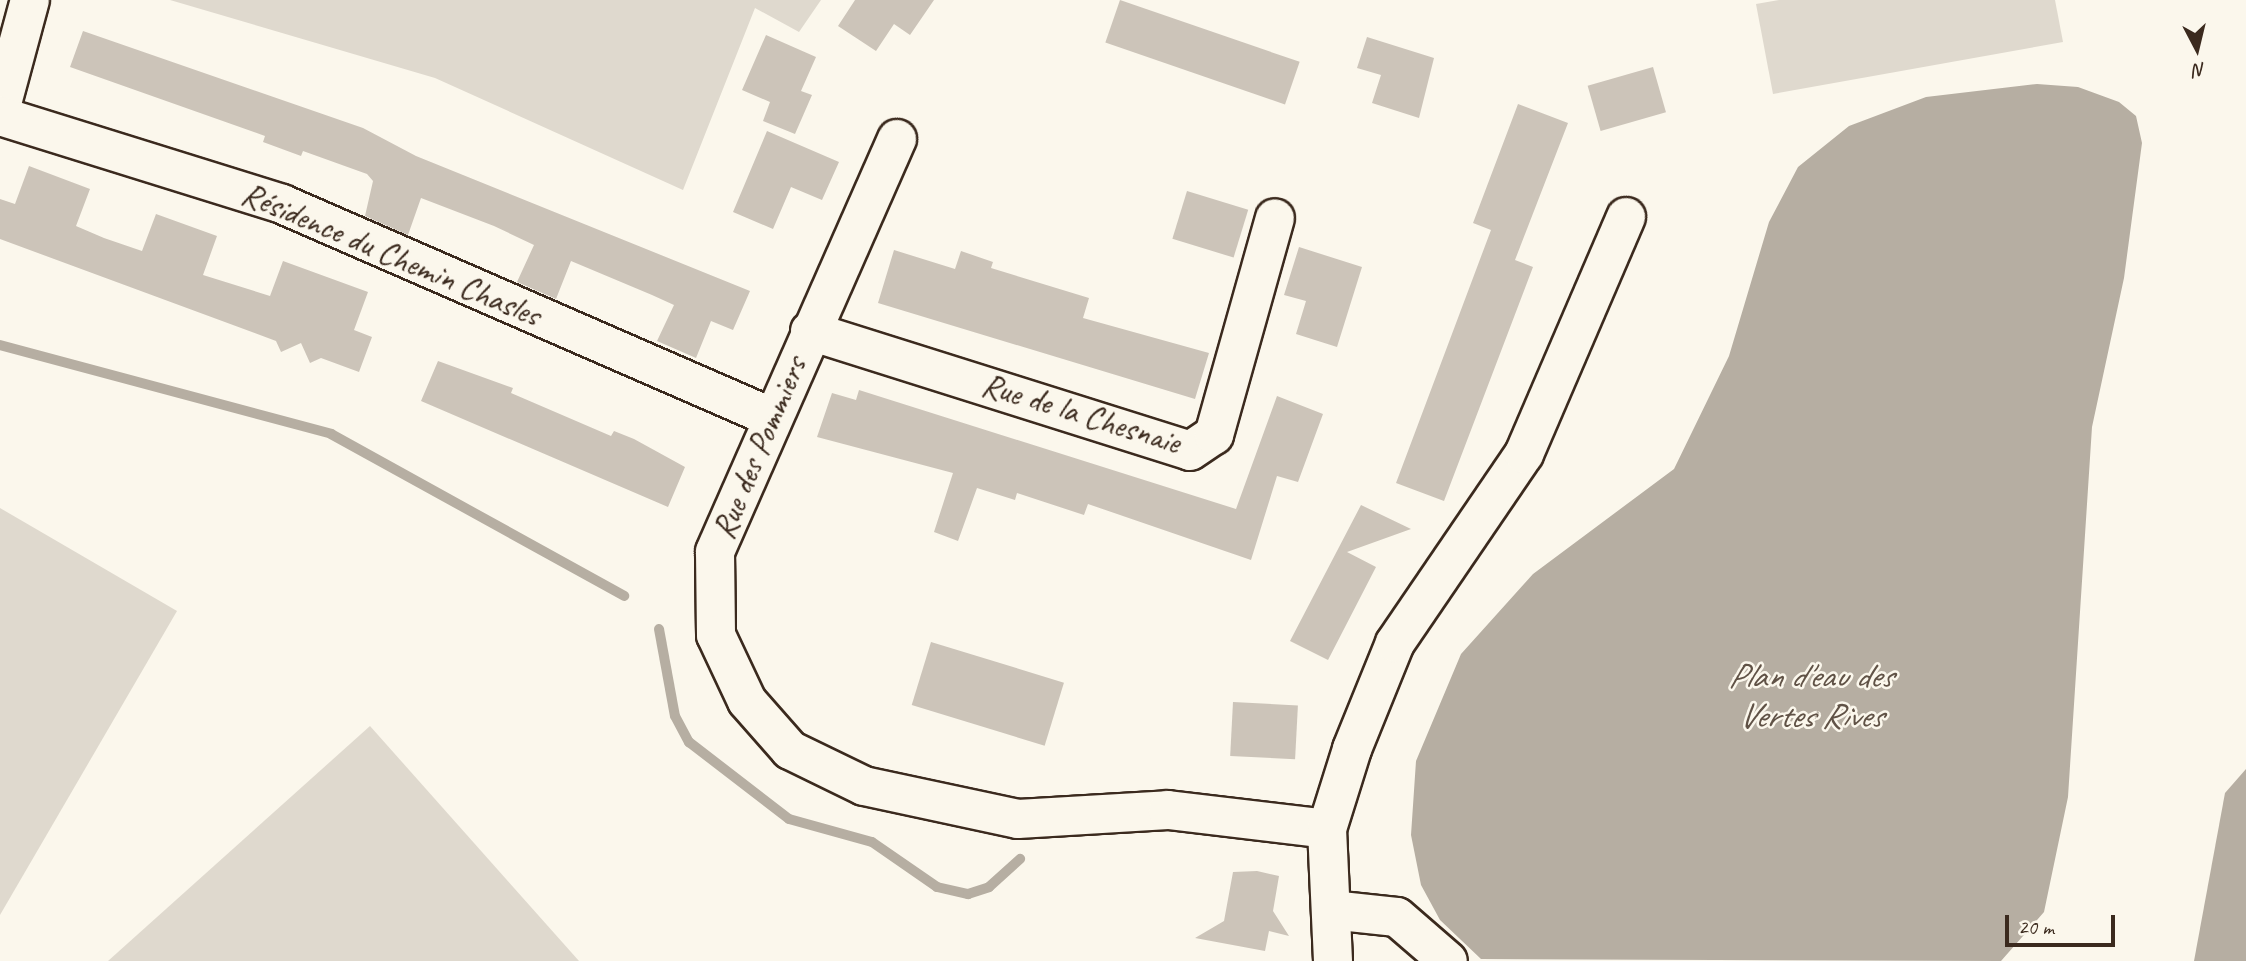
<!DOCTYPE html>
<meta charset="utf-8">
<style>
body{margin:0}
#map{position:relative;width:2246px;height:961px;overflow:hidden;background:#fbf7ec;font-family:Caveat,sans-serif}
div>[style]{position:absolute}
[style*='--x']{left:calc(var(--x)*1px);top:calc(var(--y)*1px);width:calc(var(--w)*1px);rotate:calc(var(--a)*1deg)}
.green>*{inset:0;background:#dfd9ce}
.water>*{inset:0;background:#b6aea2}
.stream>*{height:10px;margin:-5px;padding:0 5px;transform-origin:5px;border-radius:5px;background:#b6aea2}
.building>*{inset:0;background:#ccc4b9;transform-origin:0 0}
.roads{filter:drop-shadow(2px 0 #3b2a1e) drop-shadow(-2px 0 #3b2a1e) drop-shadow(0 2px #3b2a1e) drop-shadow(0 -2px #3b2a1e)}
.minor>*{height:38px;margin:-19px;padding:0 19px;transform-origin:19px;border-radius:19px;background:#fbf7ec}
span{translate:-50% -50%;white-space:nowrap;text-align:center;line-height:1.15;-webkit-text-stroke:5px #fbf7ec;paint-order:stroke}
.street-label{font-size:33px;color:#3b2a1e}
.water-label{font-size:35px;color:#605246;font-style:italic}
.north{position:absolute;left:2162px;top:14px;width:70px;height:70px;-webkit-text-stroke:5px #fbf7ec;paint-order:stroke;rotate:173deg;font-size:19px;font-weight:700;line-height:28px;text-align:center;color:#3b2a1e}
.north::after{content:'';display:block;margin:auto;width:24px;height:32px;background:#3b2a1e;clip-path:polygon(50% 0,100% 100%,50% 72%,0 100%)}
.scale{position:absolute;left:2005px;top:915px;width:110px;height:32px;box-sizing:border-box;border:4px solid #3b2a1e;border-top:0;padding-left:9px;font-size:21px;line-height:24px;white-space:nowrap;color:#3b2a1e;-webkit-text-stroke:5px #fbf7ec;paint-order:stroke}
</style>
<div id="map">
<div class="green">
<i style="clip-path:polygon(170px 0,821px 0,799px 32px,755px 8px,683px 190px,435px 78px)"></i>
<i style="clip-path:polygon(1779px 0,2055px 0,2063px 42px,1773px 94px,1756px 4px)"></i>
<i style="clip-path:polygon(0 508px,177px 611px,0 915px)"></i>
<i style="clip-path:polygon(370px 726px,579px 961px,108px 961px)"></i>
</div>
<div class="water">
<i style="clip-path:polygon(2037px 84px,2078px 87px,2119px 102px,2136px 116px,2142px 143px,2124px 278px,2092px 427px,2068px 797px,2044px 912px,2001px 961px,1481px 959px,1440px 920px,1421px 885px,1411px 835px,1416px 761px,1461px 654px,1533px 574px,1674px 469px,1729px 356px,1769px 222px,1798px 167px,1849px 126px,1926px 97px)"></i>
<i style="clip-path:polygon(2246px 769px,2246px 961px,2194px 961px,2225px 793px)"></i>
</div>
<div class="stream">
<i style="--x:0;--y:345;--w:343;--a:15"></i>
<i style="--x:331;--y:434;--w:335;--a:28.9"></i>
<i style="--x:659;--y:629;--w:88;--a:79.6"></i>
<i style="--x:675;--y:716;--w:30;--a:62"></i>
<i style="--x:689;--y:742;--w:126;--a:37.6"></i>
<i style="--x:789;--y:819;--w:86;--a:15.5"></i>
<i style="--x:872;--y:842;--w:79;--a:34.7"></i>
<i style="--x:937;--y:887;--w:32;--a:13"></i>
<i style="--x:968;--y:894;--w:22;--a:-18"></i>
<i style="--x:989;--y:887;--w:42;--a:-42.1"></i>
</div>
<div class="building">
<i style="clip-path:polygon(855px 0,934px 0,910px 35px,894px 24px,876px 51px,838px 26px)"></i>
<i style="left:1120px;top:0;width:190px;height:45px;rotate:19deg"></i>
<i style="clip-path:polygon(83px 31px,363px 128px,416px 156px,750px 291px,733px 330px,711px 321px,696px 358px,657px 341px,674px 305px,652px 295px,571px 261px,556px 299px,517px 282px,534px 245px,494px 226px,421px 198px,408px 235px,365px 216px,373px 181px,367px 174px,303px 151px,301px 156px,263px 142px,265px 136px,70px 67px)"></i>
<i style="clip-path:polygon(766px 35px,816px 57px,801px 91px,812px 95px,795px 134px,763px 121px,770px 102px,742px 90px)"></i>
<i style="clip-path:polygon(1367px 37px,1434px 58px,1419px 118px,1372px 103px,1381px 75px,1357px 68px)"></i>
<i style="left:1653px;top:67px;width:47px;height:68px;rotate:74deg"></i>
<i style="clip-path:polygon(1518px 104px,1568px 123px,1515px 260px,1533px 267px,1444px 501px,1396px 483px,1491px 230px,1473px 223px)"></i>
<i style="clip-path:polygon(767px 131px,839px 162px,822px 200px,791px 187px,773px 229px,733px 212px)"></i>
<i style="clip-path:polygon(29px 166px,90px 189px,76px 226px,104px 238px,142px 251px,156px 214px,217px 236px,203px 275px,270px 296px,283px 261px,368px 292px,354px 330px,372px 337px,359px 372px,321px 358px,310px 363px,301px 343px,281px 352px,276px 341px,0 239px,0 199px,15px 204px)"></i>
<i style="left:1187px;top:191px;width:64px;height:50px;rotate:17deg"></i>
<i style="clip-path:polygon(1299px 247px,1362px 267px,1337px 347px,1296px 334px,1306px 301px,1284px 295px)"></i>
<i style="clip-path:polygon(894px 250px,955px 269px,961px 251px,993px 262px,991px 268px,1089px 298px,1083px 318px,1209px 353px,1195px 399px,878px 303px)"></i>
<i style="clip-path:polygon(438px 361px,513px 388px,511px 393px,611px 436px,614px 431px,634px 439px,685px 467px,668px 507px,421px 401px)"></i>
<i style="clip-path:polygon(859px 390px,1236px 509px,1277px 396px,1323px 414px,1298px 482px,1277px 476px,1251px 560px,1088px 504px,1084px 515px,1017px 493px,1015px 500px,977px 488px,958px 541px,934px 532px,953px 473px,817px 437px,832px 393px,856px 400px)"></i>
<i style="clip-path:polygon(1361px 505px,1411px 529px,1347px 552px,1376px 567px,1328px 660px,1290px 641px)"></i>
<i style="left:931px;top:642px;width:139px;height:66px;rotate:17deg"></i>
<i style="left:1233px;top:702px;width:65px;height:54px;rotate:3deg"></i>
<i style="clip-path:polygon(1257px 871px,1279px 876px,1273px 911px,1289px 936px,1269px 931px,1265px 951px,1195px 938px,1224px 921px,1233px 872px)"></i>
</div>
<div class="roads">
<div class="minor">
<i style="--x:0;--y:111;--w:115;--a:-74.9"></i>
<i style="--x:0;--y:116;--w:295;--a:17.3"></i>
<i style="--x:282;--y:204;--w:536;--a:23.55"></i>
<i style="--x:897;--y:139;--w:451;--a:113.8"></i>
<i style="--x:715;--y:552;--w:83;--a:89.3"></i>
<i style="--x:716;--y:635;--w:73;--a:64.8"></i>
<i style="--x:747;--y:701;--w:65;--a:48.7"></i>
<i style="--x:790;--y:750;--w:82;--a:25.9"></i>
<i style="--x:864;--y:786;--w:157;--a:12.1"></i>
<i style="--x:1018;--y:819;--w:150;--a:-3.4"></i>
<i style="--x:1168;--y:810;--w:160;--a:6.8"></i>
<i style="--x:810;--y:331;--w:398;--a:17.5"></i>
<i style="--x:1190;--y:451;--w:29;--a:-34"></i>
<i style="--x:1214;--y:435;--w:225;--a:-74.3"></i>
<i style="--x:1331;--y:910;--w:66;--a:6.1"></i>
<i style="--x:1397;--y:917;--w:67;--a:40.8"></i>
<i style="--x:1333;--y:961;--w:132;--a:-92.6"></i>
<i style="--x:1327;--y:829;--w:84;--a:-72.6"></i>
<i style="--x:1352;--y:749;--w:114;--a:-67.9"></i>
<i style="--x:1395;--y:643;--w:229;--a:-55.7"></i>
<i style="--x:1524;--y:454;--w:258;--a:-66.7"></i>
</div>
</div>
<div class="street-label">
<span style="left:391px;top:255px;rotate:23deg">Résidence du Chemin Chasles</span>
<span style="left:1081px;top:414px;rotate:17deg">Rue de la Chesnaie</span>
<span style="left:760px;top:448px;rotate:-67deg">Rue des Pommiers</span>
</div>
<div class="water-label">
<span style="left:1810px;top:696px">Plan d'eau des<br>Vertes Rives</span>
</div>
<div class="north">N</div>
<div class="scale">20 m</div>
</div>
